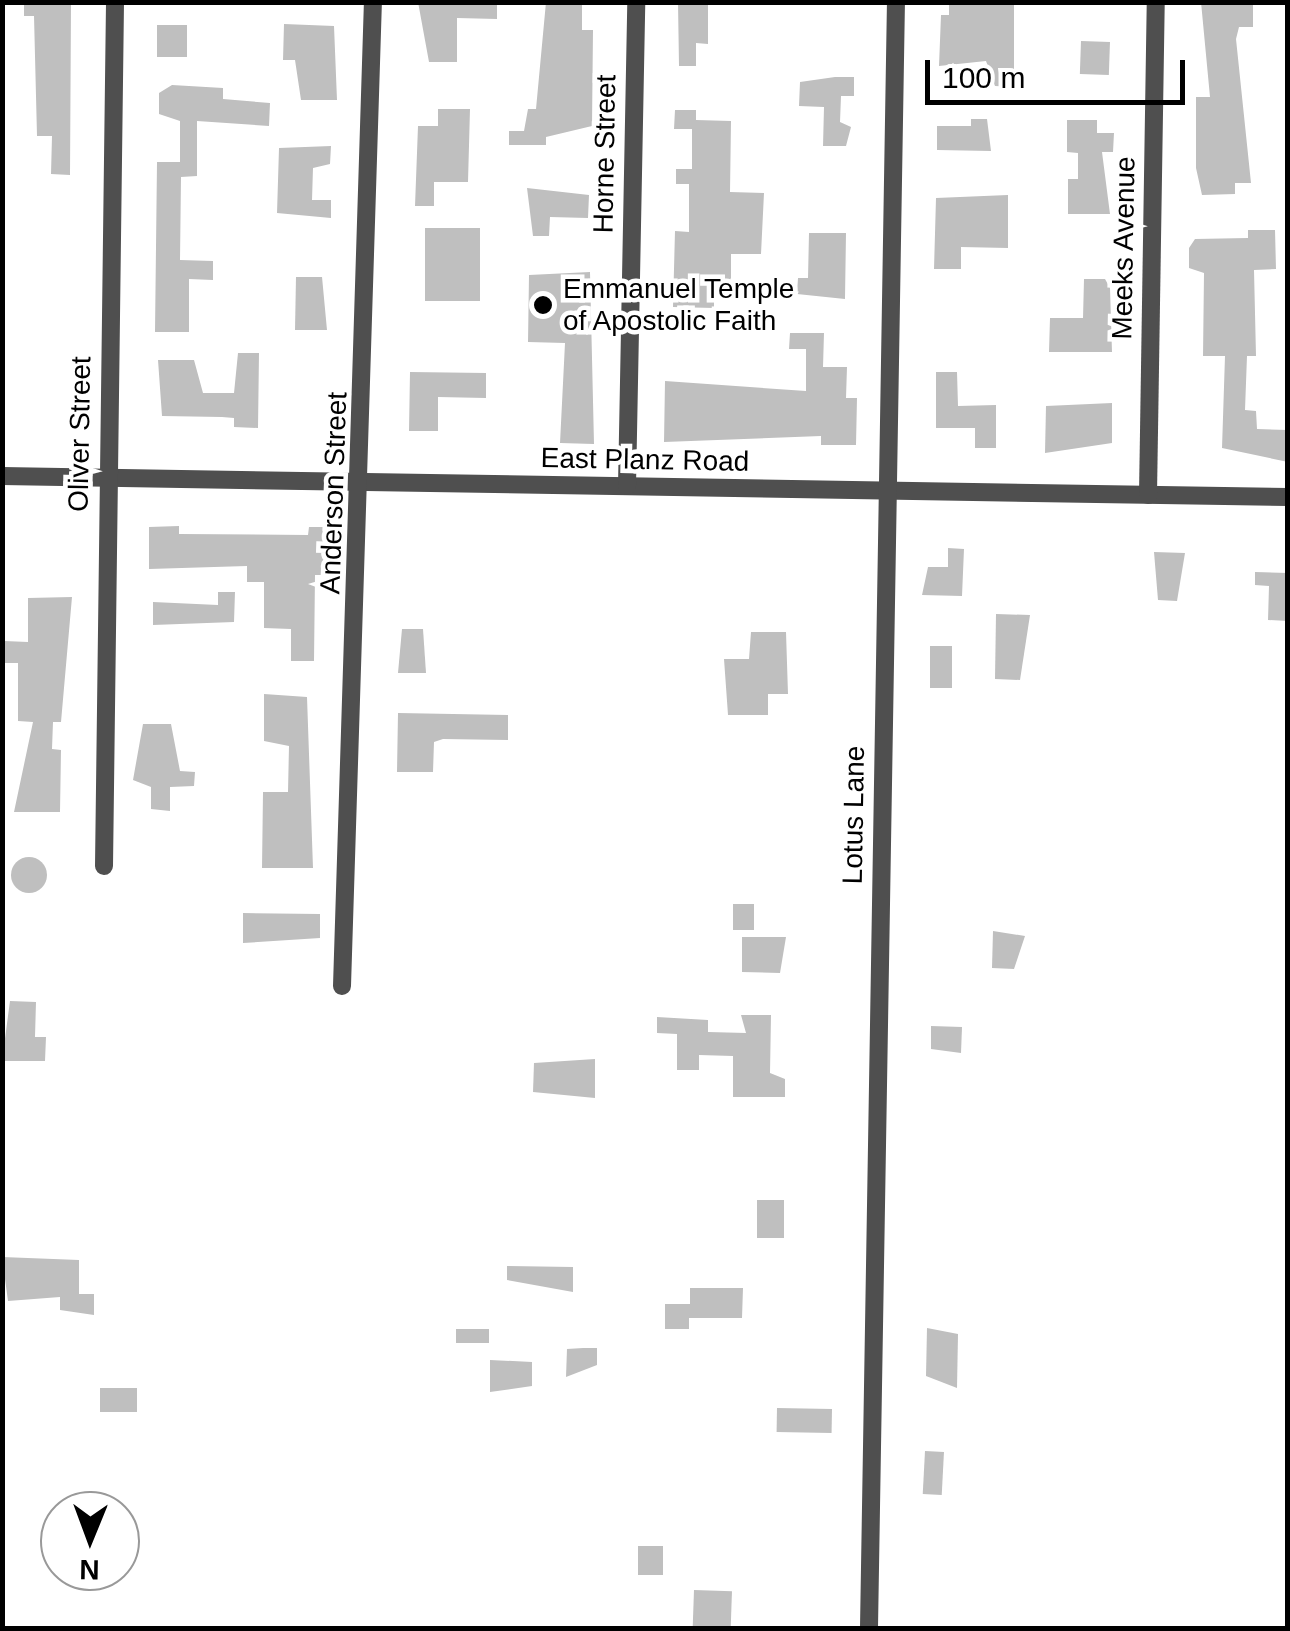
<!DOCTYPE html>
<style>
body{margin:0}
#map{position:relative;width:1290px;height:1631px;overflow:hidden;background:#fff;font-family:Arial,sans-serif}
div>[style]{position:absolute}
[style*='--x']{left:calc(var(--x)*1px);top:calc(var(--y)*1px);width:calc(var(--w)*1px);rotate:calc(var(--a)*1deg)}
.building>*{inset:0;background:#bfbfbf;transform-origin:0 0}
.round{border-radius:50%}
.minor>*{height:18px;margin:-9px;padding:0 9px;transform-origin:9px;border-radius:9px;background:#4f4f4f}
.dots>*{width:28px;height:28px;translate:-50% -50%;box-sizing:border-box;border:5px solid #fff;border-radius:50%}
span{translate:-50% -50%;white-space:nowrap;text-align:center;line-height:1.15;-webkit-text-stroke:9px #fff;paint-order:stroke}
.street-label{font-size:28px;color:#000}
.poi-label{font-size:28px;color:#000}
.left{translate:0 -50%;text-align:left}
.frame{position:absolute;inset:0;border:5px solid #000;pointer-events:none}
.north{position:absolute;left:40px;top:1491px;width:100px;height:100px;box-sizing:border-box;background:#fff;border:2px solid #999;border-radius:50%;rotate:181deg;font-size:28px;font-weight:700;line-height:40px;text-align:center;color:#000}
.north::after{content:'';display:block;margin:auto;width:35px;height:45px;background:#000;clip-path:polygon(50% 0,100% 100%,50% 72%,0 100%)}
.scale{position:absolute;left:925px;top:60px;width:260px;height:45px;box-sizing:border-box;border:5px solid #000;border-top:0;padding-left:12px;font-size:30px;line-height:35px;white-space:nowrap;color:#000;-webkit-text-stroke:8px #fff;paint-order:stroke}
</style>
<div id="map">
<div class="building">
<i style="clip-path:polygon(24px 2px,71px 2px,70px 175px,51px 174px,52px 136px,37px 136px,34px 16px,24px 16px)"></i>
<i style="clip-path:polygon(418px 2px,497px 2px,497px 19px,457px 18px,457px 62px,429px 62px)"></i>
<i style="clip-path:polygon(546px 2px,582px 2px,582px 30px,593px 30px,592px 126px,546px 137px,546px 145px,509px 145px,509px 131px,524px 131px,528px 109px,536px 109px)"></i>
<i style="clip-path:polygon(678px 2px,708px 2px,708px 44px,696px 43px,696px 66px,679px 66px)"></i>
<i style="clip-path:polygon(949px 2px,1014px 2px,1014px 87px,995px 86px,986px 61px,939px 66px,941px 15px,949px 15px)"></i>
<i style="clip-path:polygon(1201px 2px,1253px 2px,1253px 27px,1239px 27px,1236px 39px,1251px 183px,1235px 183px,1235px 194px,1202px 195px,1196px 168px,1196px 97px,1210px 97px)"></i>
<i style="clip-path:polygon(284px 24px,334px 26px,337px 100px,301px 100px,295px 60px,283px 60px)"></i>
<i style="left:157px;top:25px;width:30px;height:32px"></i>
<i style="left:1081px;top:41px;width:29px;height:33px;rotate:2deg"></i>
<i style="clip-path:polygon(835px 77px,854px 77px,854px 96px,841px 96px,840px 122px,851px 127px,846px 146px,823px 146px,824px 107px,799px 106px,800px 82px)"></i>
<i style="clip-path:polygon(172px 85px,223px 88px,223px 99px,270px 103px,269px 126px,197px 121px,197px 176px,181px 177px,180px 260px,213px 261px,213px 280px,189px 279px,189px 332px,155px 332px,157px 162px,180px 162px,180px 121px,159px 114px,159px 93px)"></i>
<i style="clip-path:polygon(438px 109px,470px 109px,468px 182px,434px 182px,434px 206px,415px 206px,418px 126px,438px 126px)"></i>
<i style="clip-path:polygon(675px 110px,696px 110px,696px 120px,731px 121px,730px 192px,764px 193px,761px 254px,731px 254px,731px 299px,714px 299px,714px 308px,673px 307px,675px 231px,689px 232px,689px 184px,676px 184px,676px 169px,692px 169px,692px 129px,674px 129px)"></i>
<i style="clip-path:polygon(971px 119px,987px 119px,991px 151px,937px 150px,937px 126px,971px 126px)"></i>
<i style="clip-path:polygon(1067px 120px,1097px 120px,1097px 133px,1114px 133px,1113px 152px,1102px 152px,1110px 214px,1068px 214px,1068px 179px,1078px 179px,1078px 153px,1067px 152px)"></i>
<i style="clip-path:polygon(331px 146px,330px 164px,313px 168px,312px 200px,331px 200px,331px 218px,277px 213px,279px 148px)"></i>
<i style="clip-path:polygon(527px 188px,589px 195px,588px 218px,550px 217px,549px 236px,533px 236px)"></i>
<i style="clip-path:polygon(1008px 195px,1008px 248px,961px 247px,961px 269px,934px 269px,936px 198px)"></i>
<i style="left:425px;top:228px;width:55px;height:73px"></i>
<i style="clip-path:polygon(1248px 230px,1275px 230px,1276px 269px,1254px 270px,1256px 356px,1247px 356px,1245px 410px,1256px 411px,1257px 429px,1288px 430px,1288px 462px,1222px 448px,1225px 356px,1203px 356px,1204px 273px,1189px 268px,1189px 248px,1195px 239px,1248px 238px)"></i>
<i style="clip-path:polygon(809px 233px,846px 233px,845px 299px,797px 294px,798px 278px,808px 278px)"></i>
<i style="clip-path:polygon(590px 272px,594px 444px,560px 443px,565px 343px,528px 342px,529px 275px)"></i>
<i style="clip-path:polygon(296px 277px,322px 277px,327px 330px,295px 330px)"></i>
<i style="clip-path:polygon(1084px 279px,1105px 279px,1110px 288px,1112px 352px,1049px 352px,1050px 318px,1083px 318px)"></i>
<i style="clip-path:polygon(790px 333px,824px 333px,823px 367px,847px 367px,846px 398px,857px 398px,856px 445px,821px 445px,821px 436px,664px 442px,665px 381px,806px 391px,806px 349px,789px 349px)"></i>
<i style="clip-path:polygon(238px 353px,259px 353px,258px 428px,234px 427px,234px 418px,222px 417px,162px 416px,158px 360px,194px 360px,203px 393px,234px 393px)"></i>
<i style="clip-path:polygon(410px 372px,486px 373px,486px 398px,438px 397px,438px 431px,409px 431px)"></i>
<i style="clip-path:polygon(936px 372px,957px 372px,958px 406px,996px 405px,996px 448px,975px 448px,975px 428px,936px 428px)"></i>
<i style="clip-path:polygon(1112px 403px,1112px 443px,1045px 453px,1046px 406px)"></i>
<i style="clip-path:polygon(179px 526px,179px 534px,308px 535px,309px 527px,327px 527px,326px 575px,315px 575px,314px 661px,291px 661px,291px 629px,264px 628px,264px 582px,247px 582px,247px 566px,149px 569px,149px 527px)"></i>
<i style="clip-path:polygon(948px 548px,964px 549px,962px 596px,922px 595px,928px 567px,948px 567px)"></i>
<i style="clip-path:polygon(1154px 552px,1185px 553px,1177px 601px,1158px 600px)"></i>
<i style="clip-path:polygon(1255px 572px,1288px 573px,1288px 621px,1268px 620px,1269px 586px,1255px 585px)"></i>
<i style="clip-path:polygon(218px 592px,235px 592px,234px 622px,153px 625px,153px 602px,218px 605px)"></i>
<i style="clip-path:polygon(72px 597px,61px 722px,53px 722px,52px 749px,61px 750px,60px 812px,14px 812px,33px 722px,18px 721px,18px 663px,4px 663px,4px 641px,28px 642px,28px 598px)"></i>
<i style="clip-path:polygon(996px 614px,1030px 615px,1020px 680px,995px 679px)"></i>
<i style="clip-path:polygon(402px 629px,423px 629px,426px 673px,398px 673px)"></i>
<i style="clip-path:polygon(751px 632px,786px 632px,788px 694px,768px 694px,768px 715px,728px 715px,724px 659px,749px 659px)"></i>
<i style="left:930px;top:646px;width:22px;height:42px"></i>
<i style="clip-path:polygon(264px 694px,307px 697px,313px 868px,262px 868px,263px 792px,288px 792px,289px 746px,264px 741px)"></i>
<i style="clip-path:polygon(398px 713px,508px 715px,508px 740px,443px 739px,434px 742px,433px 772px,397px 772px)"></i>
<i style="clip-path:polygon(143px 724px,171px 724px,180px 771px,195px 772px,194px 786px,170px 787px,170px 811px,151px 809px,151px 787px,133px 780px)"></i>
<i class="round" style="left:11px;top:857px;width:36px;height:36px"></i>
<i style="left:733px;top:904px;width:21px;height:26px"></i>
<i style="clip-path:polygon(243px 913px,320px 914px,320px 938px,243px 943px)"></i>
<i style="clip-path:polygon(993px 931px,1025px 936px,1014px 969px,992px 968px)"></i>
<i style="clip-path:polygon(742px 937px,786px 937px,780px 973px,742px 972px)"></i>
<i style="clip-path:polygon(10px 1001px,36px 1002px,35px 1037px,46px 1037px,45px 1061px,2px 1061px)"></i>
<i style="clip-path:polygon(741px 1015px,771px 1015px,770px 1073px,785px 1079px,785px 1097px,733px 1097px,733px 1056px,699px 1055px,699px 1070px,677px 1070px,677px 1034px,657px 1033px,657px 1017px,708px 1020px,708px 1032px,746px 1033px)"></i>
<i style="clip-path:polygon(931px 1026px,962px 1027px,961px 1053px,931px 1049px)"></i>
<i style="clip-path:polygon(595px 1059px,595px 1098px,533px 1092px,534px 1063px)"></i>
<i style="left:757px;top:1200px;width:27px;height:38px"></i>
<i style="clip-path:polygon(2px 1257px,79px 1260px,79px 1294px,94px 1294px,94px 1315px,60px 1310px,60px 1297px,8px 1301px)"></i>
<i style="clip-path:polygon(507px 1266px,573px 1267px,573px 1292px,507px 1280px)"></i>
<i style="clip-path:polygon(690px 1288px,743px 1288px,742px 1318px,689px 1318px,689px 1329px,665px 1329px,665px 1304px,690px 1304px)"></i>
<i style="clip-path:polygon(927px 1328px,958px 1334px,957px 1388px,926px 1376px)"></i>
<i style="left:456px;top:1329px;width:33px;height:14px"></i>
<i style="clip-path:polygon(583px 1348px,597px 1348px,597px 1365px,566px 1377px,567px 1349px)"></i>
<i style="clip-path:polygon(490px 1360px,532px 1362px,532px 1386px,490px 1392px)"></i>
<i style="left:100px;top:1388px;width:37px;height:24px"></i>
<i style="left:777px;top:1408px;width:55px;height:24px;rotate:1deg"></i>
<i style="left:925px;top:1451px;width:19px;height:43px;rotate:3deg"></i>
<i style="left:638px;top:1546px;width:25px;height:29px"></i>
<i style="left:694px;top:1590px;width:38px;height:38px;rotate:2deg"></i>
</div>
<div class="minor">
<i style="--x:2;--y:476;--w:1286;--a:0.94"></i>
<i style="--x:627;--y:486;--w:484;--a:-88.9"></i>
<i style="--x:1148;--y:495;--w:493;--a:-89.1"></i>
<i style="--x:104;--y:866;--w:864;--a:-89.27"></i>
<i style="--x:342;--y:986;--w:984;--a:-88.2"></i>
<i style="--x:869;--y:1628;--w:1626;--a:-89.05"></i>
</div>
<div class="dots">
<i style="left:543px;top:305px;background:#000"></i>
</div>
<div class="street-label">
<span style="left:605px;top:154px;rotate:-89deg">Horne Street</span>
<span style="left:1124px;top:248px;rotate:-89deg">Meeks Avenue</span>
<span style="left:80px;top:434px;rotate:-89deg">Oliver Street</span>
<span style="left:645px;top:460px;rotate:1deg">East Planz Road</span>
<span style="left:334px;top:493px;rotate:-88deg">Anderson Street</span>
<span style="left:854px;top:815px;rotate:-89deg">Lotus Lane</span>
</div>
<div class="poi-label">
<span class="left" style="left:563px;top:305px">Emmanuel Temple<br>of Apostolic Faith</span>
</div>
<div class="frame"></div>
<div class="north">N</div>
<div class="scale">100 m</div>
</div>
